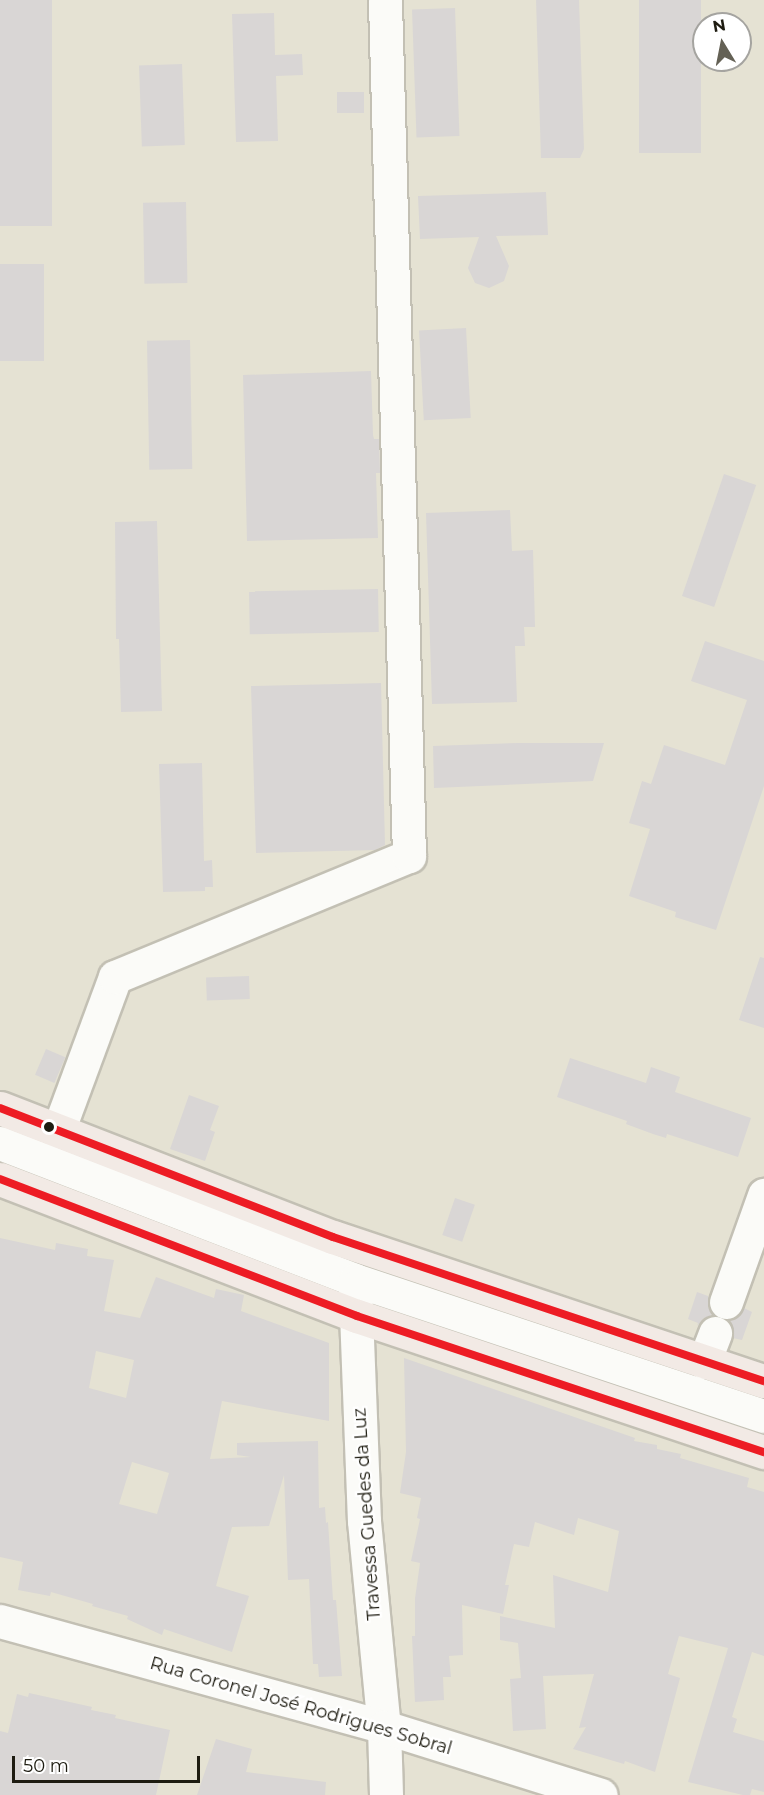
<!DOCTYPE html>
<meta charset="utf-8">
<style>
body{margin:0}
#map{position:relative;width:764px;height:1795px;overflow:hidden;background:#e5e2d3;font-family:Montserrat,sans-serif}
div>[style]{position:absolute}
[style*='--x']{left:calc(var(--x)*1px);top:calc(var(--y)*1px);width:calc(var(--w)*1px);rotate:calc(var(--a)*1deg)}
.building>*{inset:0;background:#d9d6d5;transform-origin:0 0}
.roads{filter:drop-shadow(2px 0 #c3c0b4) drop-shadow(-2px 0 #c3c0b4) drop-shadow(0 2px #c3c0b4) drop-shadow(0 -2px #c3c0b4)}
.minor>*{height:33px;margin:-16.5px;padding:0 16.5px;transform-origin:16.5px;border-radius:16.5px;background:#fbfbf8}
.major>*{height:33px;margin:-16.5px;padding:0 16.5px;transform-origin:16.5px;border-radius:16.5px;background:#f2eae5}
.bus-1>*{height:8px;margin:-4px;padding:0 4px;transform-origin:4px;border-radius:4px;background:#ed1c24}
.dots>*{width:16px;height:16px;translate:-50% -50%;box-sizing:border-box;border:3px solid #fff;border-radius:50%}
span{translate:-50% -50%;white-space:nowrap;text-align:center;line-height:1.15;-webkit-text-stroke:4.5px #fff;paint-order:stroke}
.street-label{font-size:18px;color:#1e1c11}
.north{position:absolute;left:692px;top:12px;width:60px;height:60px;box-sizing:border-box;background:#fff;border:2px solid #a5a4a0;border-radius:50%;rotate:350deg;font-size:16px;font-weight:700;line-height:24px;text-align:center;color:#1e1c11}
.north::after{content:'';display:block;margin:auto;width:21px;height:27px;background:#646155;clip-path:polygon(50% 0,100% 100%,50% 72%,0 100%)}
.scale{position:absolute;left:12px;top:1756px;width:188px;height:27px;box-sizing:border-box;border:3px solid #1e1c11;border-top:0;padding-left:8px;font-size:18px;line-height:21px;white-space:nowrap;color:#1e1c11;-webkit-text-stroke:4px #fff;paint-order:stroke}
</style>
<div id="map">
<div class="building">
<i style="left:0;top:0;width:52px;height:226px"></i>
<i style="clip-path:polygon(536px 0,579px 0,584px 149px,580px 158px,541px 158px)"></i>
<i style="left:639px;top:0;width:62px;height:153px"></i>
<i style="left:455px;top:8px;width:128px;height:43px;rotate:88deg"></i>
<i style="clip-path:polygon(274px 13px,275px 55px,302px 54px,303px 75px,276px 76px,278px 141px,236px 142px,232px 14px)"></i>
<i style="left:182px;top:64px;width:81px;height:43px;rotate:88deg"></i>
<i style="left:364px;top:92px;width:21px;height:27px;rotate:90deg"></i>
<i style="clip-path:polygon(546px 192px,548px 235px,496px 236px,509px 266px,504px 281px,489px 288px,475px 283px,468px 268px,479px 237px,420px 239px,418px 196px)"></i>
<i style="left:186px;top:202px;width:81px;height:43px;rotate:89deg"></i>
<i style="left:0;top:264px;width:44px;height:97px"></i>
<i style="left:466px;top:328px;width:90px;height:47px;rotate:87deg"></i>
<i style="left:190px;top:340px;width:129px;height:43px;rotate:89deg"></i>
<i style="clip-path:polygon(371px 371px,373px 435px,374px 439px,379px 439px,380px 473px,376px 473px,378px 538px,247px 541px,243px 375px)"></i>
<i style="left:724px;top:474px;width:34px;height:129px;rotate:19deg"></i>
<i style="clip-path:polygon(510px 510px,512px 551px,533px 550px,535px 627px,524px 627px,525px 646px,515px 646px,517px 702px,432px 704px,426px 513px)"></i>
<i style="clip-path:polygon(157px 521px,162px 711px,121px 712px,119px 639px,116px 639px,115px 522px)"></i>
<i style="left:378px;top:589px;width:43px;height:129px;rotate:89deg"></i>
<i style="clip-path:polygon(705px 641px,764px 661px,764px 786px,716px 930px,675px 917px,676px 912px,629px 896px,650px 829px,629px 823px,642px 781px,651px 784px,664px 745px,725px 765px,747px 700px,691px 681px)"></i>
<i style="clip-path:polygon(381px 683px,385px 845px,375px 850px,256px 853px,251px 686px)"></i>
<i style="clip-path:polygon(518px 743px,604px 743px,593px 781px,434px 788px,433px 746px)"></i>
<i style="clip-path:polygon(202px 763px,204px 861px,212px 860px,213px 887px,205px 887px,205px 891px,163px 892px,159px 764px)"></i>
<i style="clip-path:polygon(760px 957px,764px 958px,764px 1028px,739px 1020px)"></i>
<i style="left:249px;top:976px;width:23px;height:43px;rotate:88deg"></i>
<i style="left:46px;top:1049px;width:21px;height:28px;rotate:23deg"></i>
<i style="clip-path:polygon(570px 1058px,646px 1083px,651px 1067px,680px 1077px,675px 1092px,751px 1118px,738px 1157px,667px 1134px,666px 1138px,653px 1134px,626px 1124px,627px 1121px,557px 1097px)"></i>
<i style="clip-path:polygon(189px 1095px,219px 1106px,210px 1130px,215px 1132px,205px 1161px,170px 1149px)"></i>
<i style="left:455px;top:1198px;width:21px;height:39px;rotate:19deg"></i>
<i style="clip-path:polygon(evenodd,0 1238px,55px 1250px,56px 1243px,88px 1249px,87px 1256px,114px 1260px,104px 1311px,140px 1318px,156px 1277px,214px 1298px,216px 1289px,244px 1295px,241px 1311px,329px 1343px,329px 1421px,222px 1401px,210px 1459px,251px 1457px,237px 1455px,237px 1443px,318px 1441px,319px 1508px,325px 1507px,326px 1523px,328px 1522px,333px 1600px,336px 1600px,342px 1676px,319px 1677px,318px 1664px,313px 1664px,309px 1579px,288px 1580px,284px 1475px,269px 1526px,232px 1527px,216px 1586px,249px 1596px,232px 1652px,164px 1629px,162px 1635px,127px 1619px,128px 1616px,92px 1606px,93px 1604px,51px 1592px,50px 1596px,18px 1590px,23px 1562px,0 1557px,0 1238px,96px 1351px,134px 1360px,126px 1398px,89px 1388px,96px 1351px,0 1238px,132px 1462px,169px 1473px,157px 1514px,119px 1504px,132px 1462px)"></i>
<i style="clip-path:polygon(697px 1292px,708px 1296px,708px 1306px,712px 1315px,704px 1318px,697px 1326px,698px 1323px,688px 1319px)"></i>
<i style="clip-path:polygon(744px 1308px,752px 1312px,742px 1340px,733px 1338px,733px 1329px,729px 1320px,738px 1317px)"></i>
<i style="clip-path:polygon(404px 1358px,635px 1438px,634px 1441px,657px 1445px,657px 1449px,681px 1454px,680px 1458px,749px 1478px,747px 1487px,764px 1492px,764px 1656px,752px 1652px,732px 1717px,737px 1719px,733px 1732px,764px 1741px,764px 1792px,752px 1789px,750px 1795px,743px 1795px,688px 1782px,728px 1648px,679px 1636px,668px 1674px,680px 1678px,655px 1772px,625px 1761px,624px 1764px,573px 1749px,586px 1727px,579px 1728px,594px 1674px,543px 1676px,546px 1729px,513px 1731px,510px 1679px,521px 1678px,518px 1643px,500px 1640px,500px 1616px,555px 1628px,553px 1575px,608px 1592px,619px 1531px,578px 1518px,574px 1535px,535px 1522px,529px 1547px,514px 1544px,505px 1585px,509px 1585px,503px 1614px,462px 1605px,463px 1655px,449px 1656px,451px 1677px,443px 1677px,444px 1700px,415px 1702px,412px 1636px,415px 1636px,415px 1598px,420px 1563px,411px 1561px,420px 1519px,417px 1518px,421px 1498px,400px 1493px,406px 1452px)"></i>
<i style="clip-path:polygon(29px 1693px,92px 1707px,91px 1710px,116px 1715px,115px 1718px,170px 1730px,156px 1795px,0 1795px,0 1731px,8px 1733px,17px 1694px,28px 1697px)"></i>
<i style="clip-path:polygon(216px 1739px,252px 1749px,246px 1772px,326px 1782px,325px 1795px,197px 1795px)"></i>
</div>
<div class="roads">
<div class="minor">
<i style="--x:58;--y:1131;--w:164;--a:-69.7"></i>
<i style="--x:115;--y:977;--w:318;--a:-22.4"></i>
<i style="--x:409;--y:856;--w:856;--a:-91.61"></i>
<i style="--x:0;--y:1143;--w:381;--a:21.1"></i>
<i style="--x:355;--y:1280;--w:431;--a:18.4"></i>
<i style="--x:355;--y:1287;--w:234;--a:87.8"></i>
<i style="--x:364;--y:1521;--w:207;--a:84.5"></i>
<i style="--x:384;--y:1727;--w:68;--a:88.3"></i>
<i style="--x:726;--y:1302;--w:114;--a:-70.4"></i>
<i style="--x:704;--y:1362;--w:31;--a:-69"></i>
<i style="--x:0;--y:1621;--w:398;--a:15.4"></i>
<i style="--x:384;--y:1727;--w:227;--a:17.4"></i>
</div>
<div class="major">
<i style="--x:0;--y:1108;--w:357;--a:21.2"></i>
<i style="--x:333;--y:1237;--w:454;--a:18.5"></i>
<i style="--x:0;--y:1179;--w:382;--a:21"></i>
<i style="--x:357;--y:1316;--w:429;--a:18.5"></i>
</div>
</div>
<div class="bus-1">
<i style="--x:0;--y:1108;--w:357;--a:21.2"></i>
<i style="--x:333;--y:1237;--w:454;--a:18.5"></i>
<i style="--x:0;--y:1179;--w:382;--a:21"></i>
<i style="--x:357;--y:1316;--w:429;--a:18.5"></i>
</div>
<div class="dots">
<i style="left:49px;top:1127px;background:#1e1c11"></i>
</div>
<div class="street-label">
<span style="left:367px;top:1514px;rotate:-94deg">Travessa Guedes da Luz</span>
<span style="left:301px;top:1706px;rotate:16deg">Rua Coronel José Rodrigues Sobral</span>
</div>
<div class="north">N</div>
<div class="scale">50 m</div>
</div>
